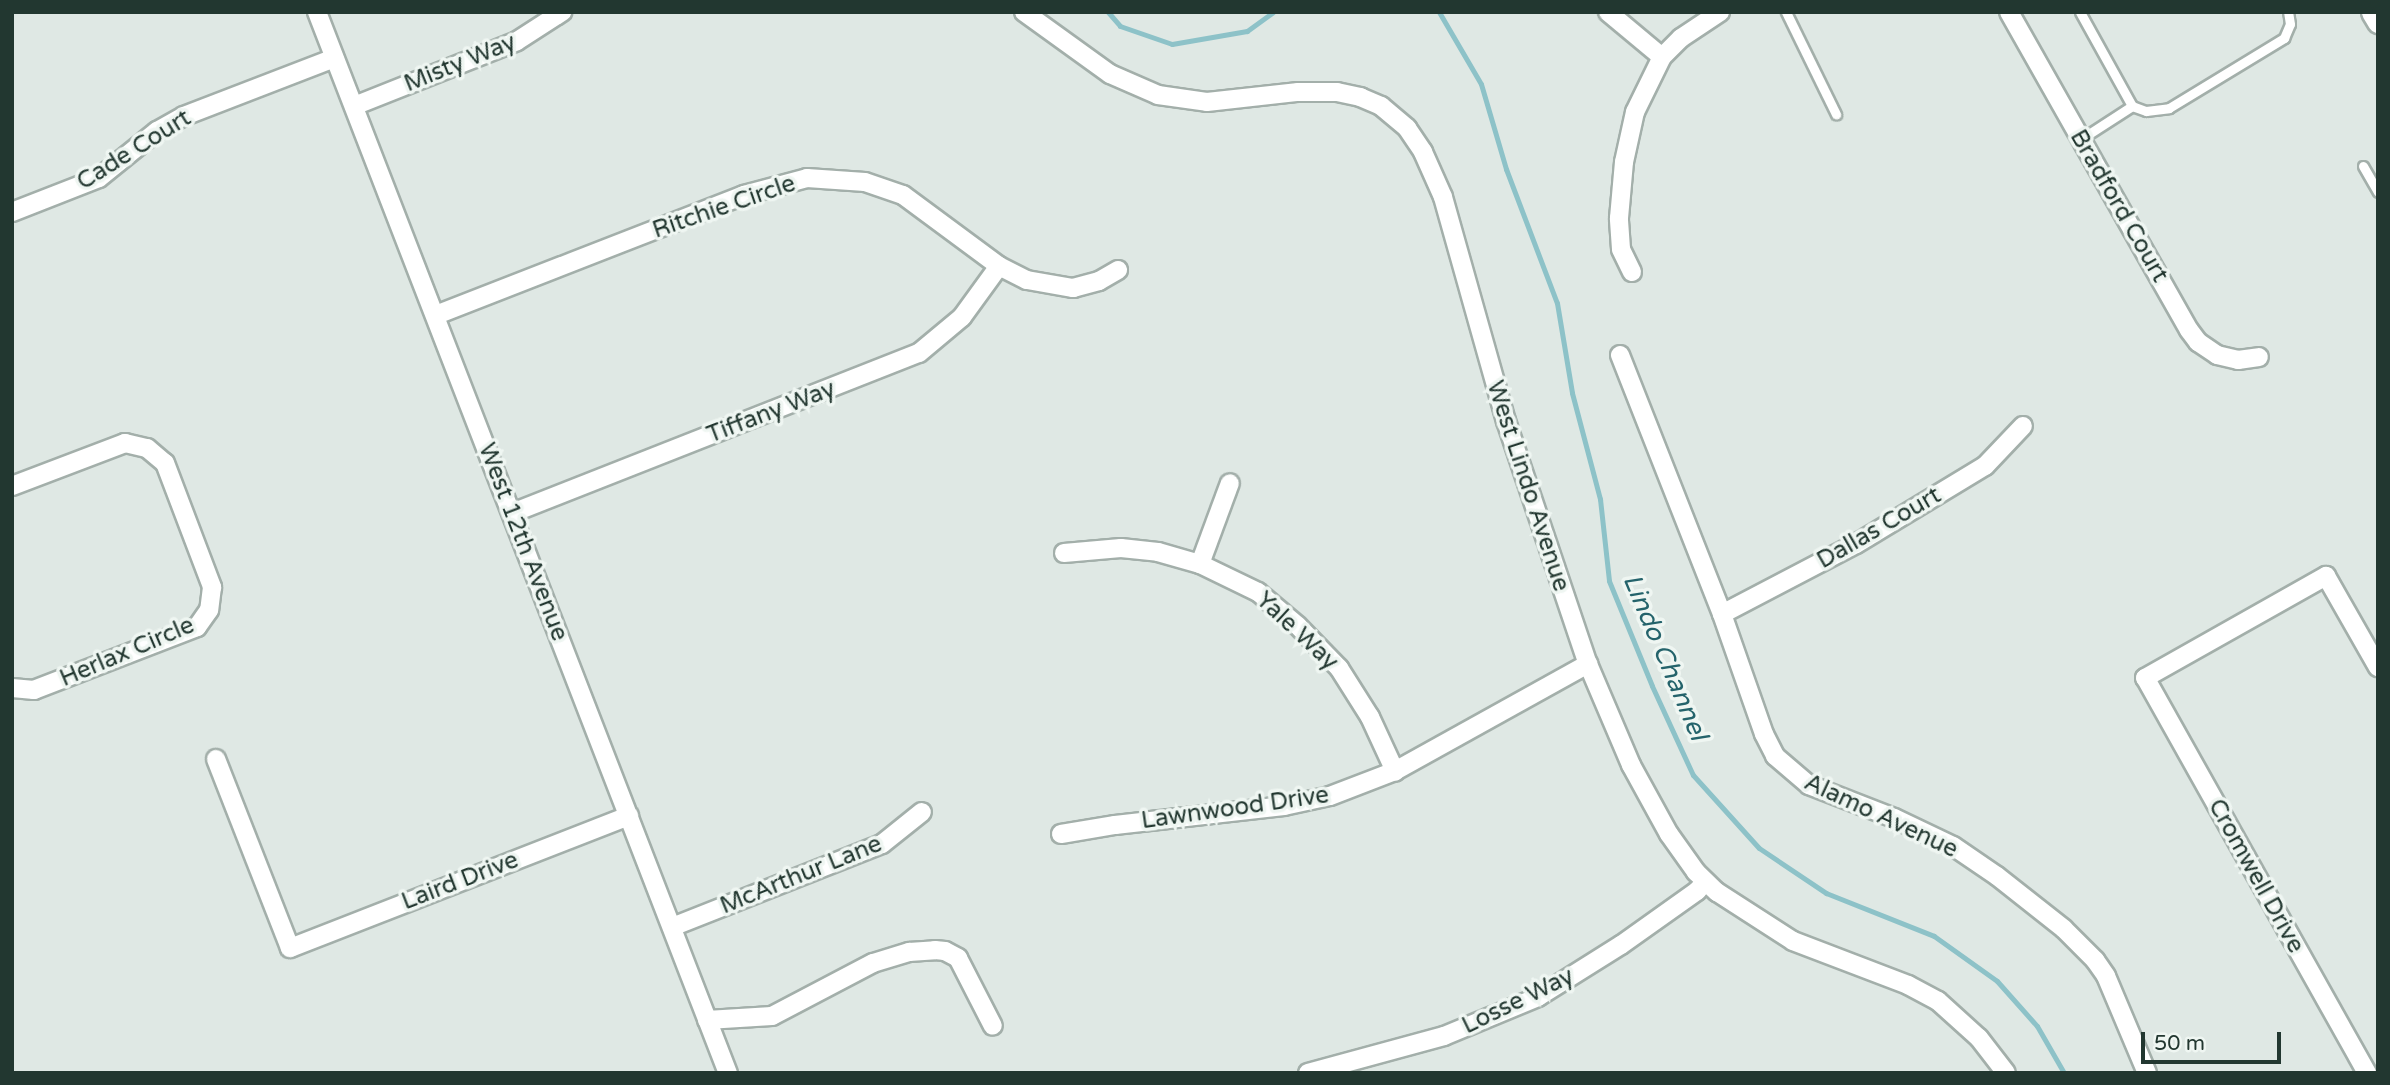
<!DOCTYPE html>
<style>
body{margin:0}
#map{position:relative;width:2390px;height:1085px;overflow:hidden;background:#dfe8e4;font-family:"Varela Round",sans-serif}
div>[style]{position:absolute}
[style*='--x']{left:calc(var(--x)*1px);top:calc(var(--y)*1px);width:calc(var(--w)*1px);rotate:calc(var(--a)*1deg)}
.stream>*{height:5px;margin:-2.5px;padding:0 2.5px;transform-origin:2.5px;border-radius:2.5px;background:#8dc2c8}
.roads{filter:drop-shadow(2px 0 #a3afaa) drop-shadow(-2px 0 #a3afaa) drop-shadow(0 2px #a3afaa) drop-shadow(0 -2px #a3afaa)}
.lane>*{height:9px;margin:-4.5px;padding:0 4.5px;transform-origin:4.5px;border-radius:4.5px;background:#fff}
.street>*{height:18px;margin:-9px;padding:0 9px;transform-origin:9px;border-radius:9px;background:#fff}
.secondary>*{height:21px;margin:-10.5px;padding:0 10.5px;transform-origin:10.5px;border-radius:10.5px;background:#fff}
span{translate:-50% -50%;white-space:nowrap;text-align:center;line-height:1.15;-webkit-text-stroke:7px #eff6f2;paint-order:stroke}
.street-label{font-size:24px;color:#223730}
.water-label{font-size:26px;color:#24636b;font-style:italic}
.frame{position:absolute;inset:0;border:14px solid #223730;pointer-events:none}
.scale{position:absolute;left:2141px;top:1032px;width:140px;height:32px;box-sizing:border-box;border:4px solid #223730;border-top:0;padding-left:9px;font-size:21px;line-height:24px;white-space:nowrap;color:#223730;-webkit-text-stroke:5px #eff6f2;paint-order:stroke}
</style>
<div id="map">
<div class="stream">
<i style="--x:1108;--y:12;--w:18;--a:49"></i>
<i style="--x:1120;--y:26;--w:55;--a:19.1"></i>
<i style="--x:1172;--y:44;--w:76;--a:-9.8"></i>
<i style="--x:1247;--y:31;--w:32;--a:-36"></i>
<i style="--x:1439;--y:12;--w:83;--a:59.7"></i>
<i style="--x:1481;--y:84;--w:89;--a:73.6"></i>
<i style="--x:1506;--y:169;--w:143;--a:69.2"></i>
<i style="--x:1557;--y:303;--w:91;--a:80.5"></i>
<i style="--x:1572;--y:393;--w:110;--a:75.2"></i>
<i style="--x:1600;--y:499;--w:82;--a:83.7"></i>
<i style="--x:1609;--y:581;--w:113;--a:67.7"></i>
<i style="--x:1652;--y:686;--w:98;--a:65.3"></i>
<i style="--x:1693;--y:775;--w:98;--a:47.9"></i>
<i style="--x:1759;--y:848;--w:81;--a:33.9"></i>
<i style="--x:1826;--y:893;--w:116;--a:21.7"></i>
<i style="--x:1934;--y:936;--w:77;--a:35.5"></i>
<i style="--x:1997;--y:981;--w:60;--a:48.4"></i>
<i style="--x:2037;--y:1026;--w:54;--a:60.1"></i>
</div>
<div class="roads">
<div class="lane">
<i style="--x:1786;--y:12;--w:114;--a:63.9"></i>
<i style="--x:2080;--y:12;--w:107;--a:61"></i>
<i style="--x:2132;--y:106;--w:15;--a:20"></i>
<i style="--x:2146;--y:111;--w:23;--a:-7"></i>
<i style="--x:2169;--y:108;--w:135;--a:-31.3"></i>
<i style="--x:2284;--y:38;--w:15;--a:-67"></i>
<i style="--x:2290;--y:24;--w:12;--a:-99"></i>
<i style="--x:2081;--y:139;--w:61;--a:-32.9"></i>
<i style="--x:2363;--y:166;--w:30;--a:60"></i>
</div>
<div class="street">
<i style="--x:317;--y:12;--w:1138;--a:68.83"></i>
<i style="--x:1024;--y:12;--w:106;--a:35.8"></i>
<i style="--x:1110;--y:74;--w:52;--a:23.6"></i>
<i style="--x:1158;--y:95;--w:49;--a:8.1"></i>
<i style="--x:1207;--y:102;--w:92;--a:-6.3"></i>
<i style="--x:1298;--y:92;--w:39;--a:0"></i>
<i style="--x:1337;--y:92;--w:24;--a:12"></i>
<i style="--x:1360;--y:97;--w:23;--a:23"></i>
<i style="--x:1381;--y:106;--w:34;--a:40"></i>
<i style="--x:1407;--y:128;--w:29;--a:56"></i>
<i style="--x:1423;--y:152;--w:49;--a:66"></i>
<i style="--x:1443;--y:197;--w:233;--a:74.3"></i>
<i style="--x:1506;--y:421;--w:256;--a:71.4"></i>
<i style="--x:1588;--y:664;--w:110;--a:66.9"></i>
<i style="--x:1631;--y:765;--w:79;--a:61.2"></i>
<i style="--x:1669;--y:834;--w:47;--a:54.6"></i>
<i style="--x:1696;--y:872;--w:29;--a:44"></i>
<i style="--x:1717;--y:892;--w:90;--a:32.8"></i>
<i style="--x:1793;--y:941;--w:123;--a:20.9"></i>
<i style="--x:1908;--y:985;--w:34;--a:28"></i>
<i style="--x:1938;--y:1001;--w:55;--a:42.1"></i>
<i style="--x:1979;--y:1038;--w:44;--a:52.4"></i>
<i style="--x:1608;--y:12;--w:70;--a:39.8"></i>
<i style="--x:2009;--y:12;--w:365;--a:60.5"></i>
<i style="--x:2189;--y:330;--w:15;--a:53"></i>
<i style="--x:2198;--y:342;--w:23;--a:34"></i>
<i style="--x:2217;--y:355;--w:22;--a:13"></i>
<i style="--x:2238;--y:360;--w:21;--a:-8"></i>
<i style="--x:354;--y:106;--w:175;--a:-21.7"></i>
<i style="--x:517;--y:41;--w:54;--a:-32.8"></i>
<i style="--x:12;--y:212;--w:93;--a:-21.3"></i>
<i style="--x:99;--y:178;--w:75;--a:-39"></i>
<i style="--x:157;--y:131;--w:31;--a:-29"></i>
<i style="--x:184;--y:116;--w:161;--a:-21.1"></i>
<i style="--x:1632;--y:272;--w:25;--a:-116"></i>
<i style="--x:1621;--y:249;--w:31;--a:-94"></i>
<i style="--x:1619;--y:218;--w:56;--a:-84.9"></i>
<i style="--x:1624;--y:162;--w:51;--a:-77.6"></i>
<i style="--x:1635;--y:112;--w:61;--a:-63.9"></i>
<i style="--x:1662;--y:57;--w:27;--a:-45"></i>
<i style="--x:1681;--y:38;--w:47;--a:-33.7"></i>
<i style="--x:436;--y:315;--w:331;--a:-21.3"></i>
<i style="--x:744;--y:195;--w:65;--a:-15.1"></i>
<i style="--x:807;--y:178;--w:58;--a:3.9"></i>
<i style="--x:865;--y:182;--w:40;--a:18.9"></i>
<i style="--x:903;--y:195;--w:119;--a:36.5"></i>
<i style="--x:999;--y:266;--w:31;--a:27"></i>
<i style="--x:1027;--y:280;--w:47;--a:9.9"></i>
<i style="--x:1073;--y:288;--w:27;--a:-15"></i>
<i style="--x:1099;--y:281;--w:22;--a:-30"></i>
<i style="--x:1620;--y:355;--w:278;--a:68.5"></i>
<i style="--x:1722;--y:614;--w:127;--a:70.7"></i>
<i style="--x:1764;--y:734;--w:25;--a:63"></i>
<i style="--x:1775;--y:756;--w:45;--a:40.5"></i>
<i style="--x:1809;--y:785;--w:91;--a:21.2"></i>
<i style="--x:1894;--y:818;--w:65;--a:25.4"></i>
<i style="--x:1953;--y:846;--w:53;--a:34.3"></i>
<i style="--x:1997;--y:876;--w:85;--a:38.3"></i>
<i style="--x:2064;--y:929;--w:44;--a:45"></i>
<i style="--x:2095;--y:960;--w:19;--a:55"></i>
<i style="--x:2106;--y:976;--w:105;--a:67.1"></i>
<i style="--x:12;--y:486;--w:121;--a:-20.8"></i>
<i style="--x:125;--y:443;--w:23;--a:13"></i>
<i style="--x:147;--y:448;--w:23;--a:40"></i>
<i style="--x:165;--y:463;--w:133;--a:69.2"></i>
<i style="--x:212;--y:587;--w:23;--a:97"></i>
<i style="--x:209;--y:610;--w:21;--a:125"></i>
<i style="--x:197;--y:627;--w:175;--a:158.9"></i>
<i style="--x:34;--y:690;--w:22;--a:-175"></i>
<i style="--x:512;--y:513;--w:437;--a:-21.5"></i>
<i style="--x:919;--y:353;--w:56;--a:-39.9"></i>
<i style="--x:962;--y:317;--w:63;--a:-54"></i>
<i style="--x:1064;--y:553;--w:57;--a:-5"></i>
<i style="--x:1121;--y:548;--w:37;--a:6"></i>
<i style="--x:1158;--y:552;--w:44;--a:15.9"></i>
<i style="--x:1200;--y:564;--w:64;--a:25.8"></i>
<i style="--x:1258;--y:592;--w:52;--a:40.4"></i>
<i style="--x:1298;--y:626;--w:59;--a:45.7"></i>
<i style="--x:1339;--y:668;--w:58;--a:57.7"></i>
<i style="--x:1370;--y:717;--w:60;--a:65.2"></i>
<i style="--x:1200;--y:564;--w:86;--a:-69.7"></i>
<i style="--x:1722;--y:614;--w:151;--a:-27.6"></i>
<i style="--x:1856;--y:544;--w:151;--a:-31.2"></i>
<i style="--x:1985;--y:466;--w:55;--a:-46.5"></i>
<i style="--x:216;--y:759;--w:203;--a:68.6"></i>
<i style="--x:290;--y:948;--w:364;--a:-21.3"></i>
<i style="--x:1061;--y:834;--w:55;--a:-9.5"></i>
<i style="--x:1115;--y:825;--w:170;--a:-6.4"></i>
<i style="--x:1284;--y:806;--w:47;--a:-12.3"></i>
<i style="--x:1330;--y:796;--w:70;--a:-21"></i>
<i style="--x:1395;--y:771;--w:221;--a:-29"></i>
<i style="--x:672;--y:927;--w:226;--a:-21.6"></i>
<i style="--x:882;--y:844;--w:51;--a:-38.7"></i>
<i style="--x:707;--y:1020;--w:65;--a:-3.5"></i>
<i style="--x:772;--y:1016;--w:114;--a:-27.7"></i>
<i style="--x:873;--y:963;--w:38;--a:-17"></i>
<i style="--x:909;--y:952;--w:26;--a:-4"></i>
<i style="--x:935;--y:950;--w:10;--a:6"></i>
<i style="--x:945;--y:951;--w:15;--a:28"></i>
<i style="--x:958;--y:958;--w:76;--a:62.8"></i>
<i style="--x:1308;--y:1073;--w:141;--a:-15.2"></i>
<i style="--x:1444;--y:1036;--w:102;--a:-22.5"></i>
<i style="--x:1538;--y:997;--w:98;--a:-32.1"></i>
<i style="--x:1621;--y:945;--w:93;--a:-35.4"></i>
<i style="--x:1697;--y:891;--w:12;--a:-48"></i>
<i style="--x:2367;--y:1073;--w:453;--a:-119.3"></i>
<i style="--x:2145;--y:678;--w:208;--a:-29.4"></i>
<i style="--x:2326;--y:576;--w:105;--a:60.3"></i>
</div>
<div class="secondary">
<i style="--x:2372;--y:12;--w:12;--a:59"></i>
</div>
</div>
<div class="street-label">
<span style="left:460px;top:63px;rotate:-22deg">Misty Way</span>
<span style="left:134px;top:150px;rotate:-32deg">Cade Court</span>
<span style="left:2119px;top:206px;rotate:60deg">Bradford Court</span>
<span style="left:724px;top:207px;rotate:-19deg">Ritchie Circle</span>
<span style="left:771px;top:412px;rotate:-21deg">Tiffany Way</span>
<span style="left:1528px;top:486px;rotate:72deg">West Lindo Avenue</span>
<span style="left:1879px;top:528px;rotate:-30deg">Dallas Court</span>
<span style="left:523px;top:542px;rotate:69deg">West 12th Avenue</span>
<span style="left:1297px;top:631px;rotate:43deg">Yale Way</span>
<span style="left:127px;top:652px;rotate:-23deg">Herlax Circle</span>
<span style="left:1235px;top:808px;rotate:-8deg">Lawnwood Drive</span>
<span style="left:1881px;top:816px;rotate:25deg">Alamo Avenue</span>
<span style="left:801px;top:875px;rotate:-22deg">McArthur Lane</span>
<span style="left:2256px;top:876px;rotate:61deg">Cromwell Drive</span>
<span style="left:460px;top:881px;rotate:-21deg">Laird Drive</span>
<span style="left:1518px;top:1001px;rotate:-26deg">Losse Way</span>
</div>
<div class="water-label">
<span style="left:1665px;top:657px;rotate:67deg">Lindo Channel</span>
</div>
<div class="frame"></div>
<div class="scale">50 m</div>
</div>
